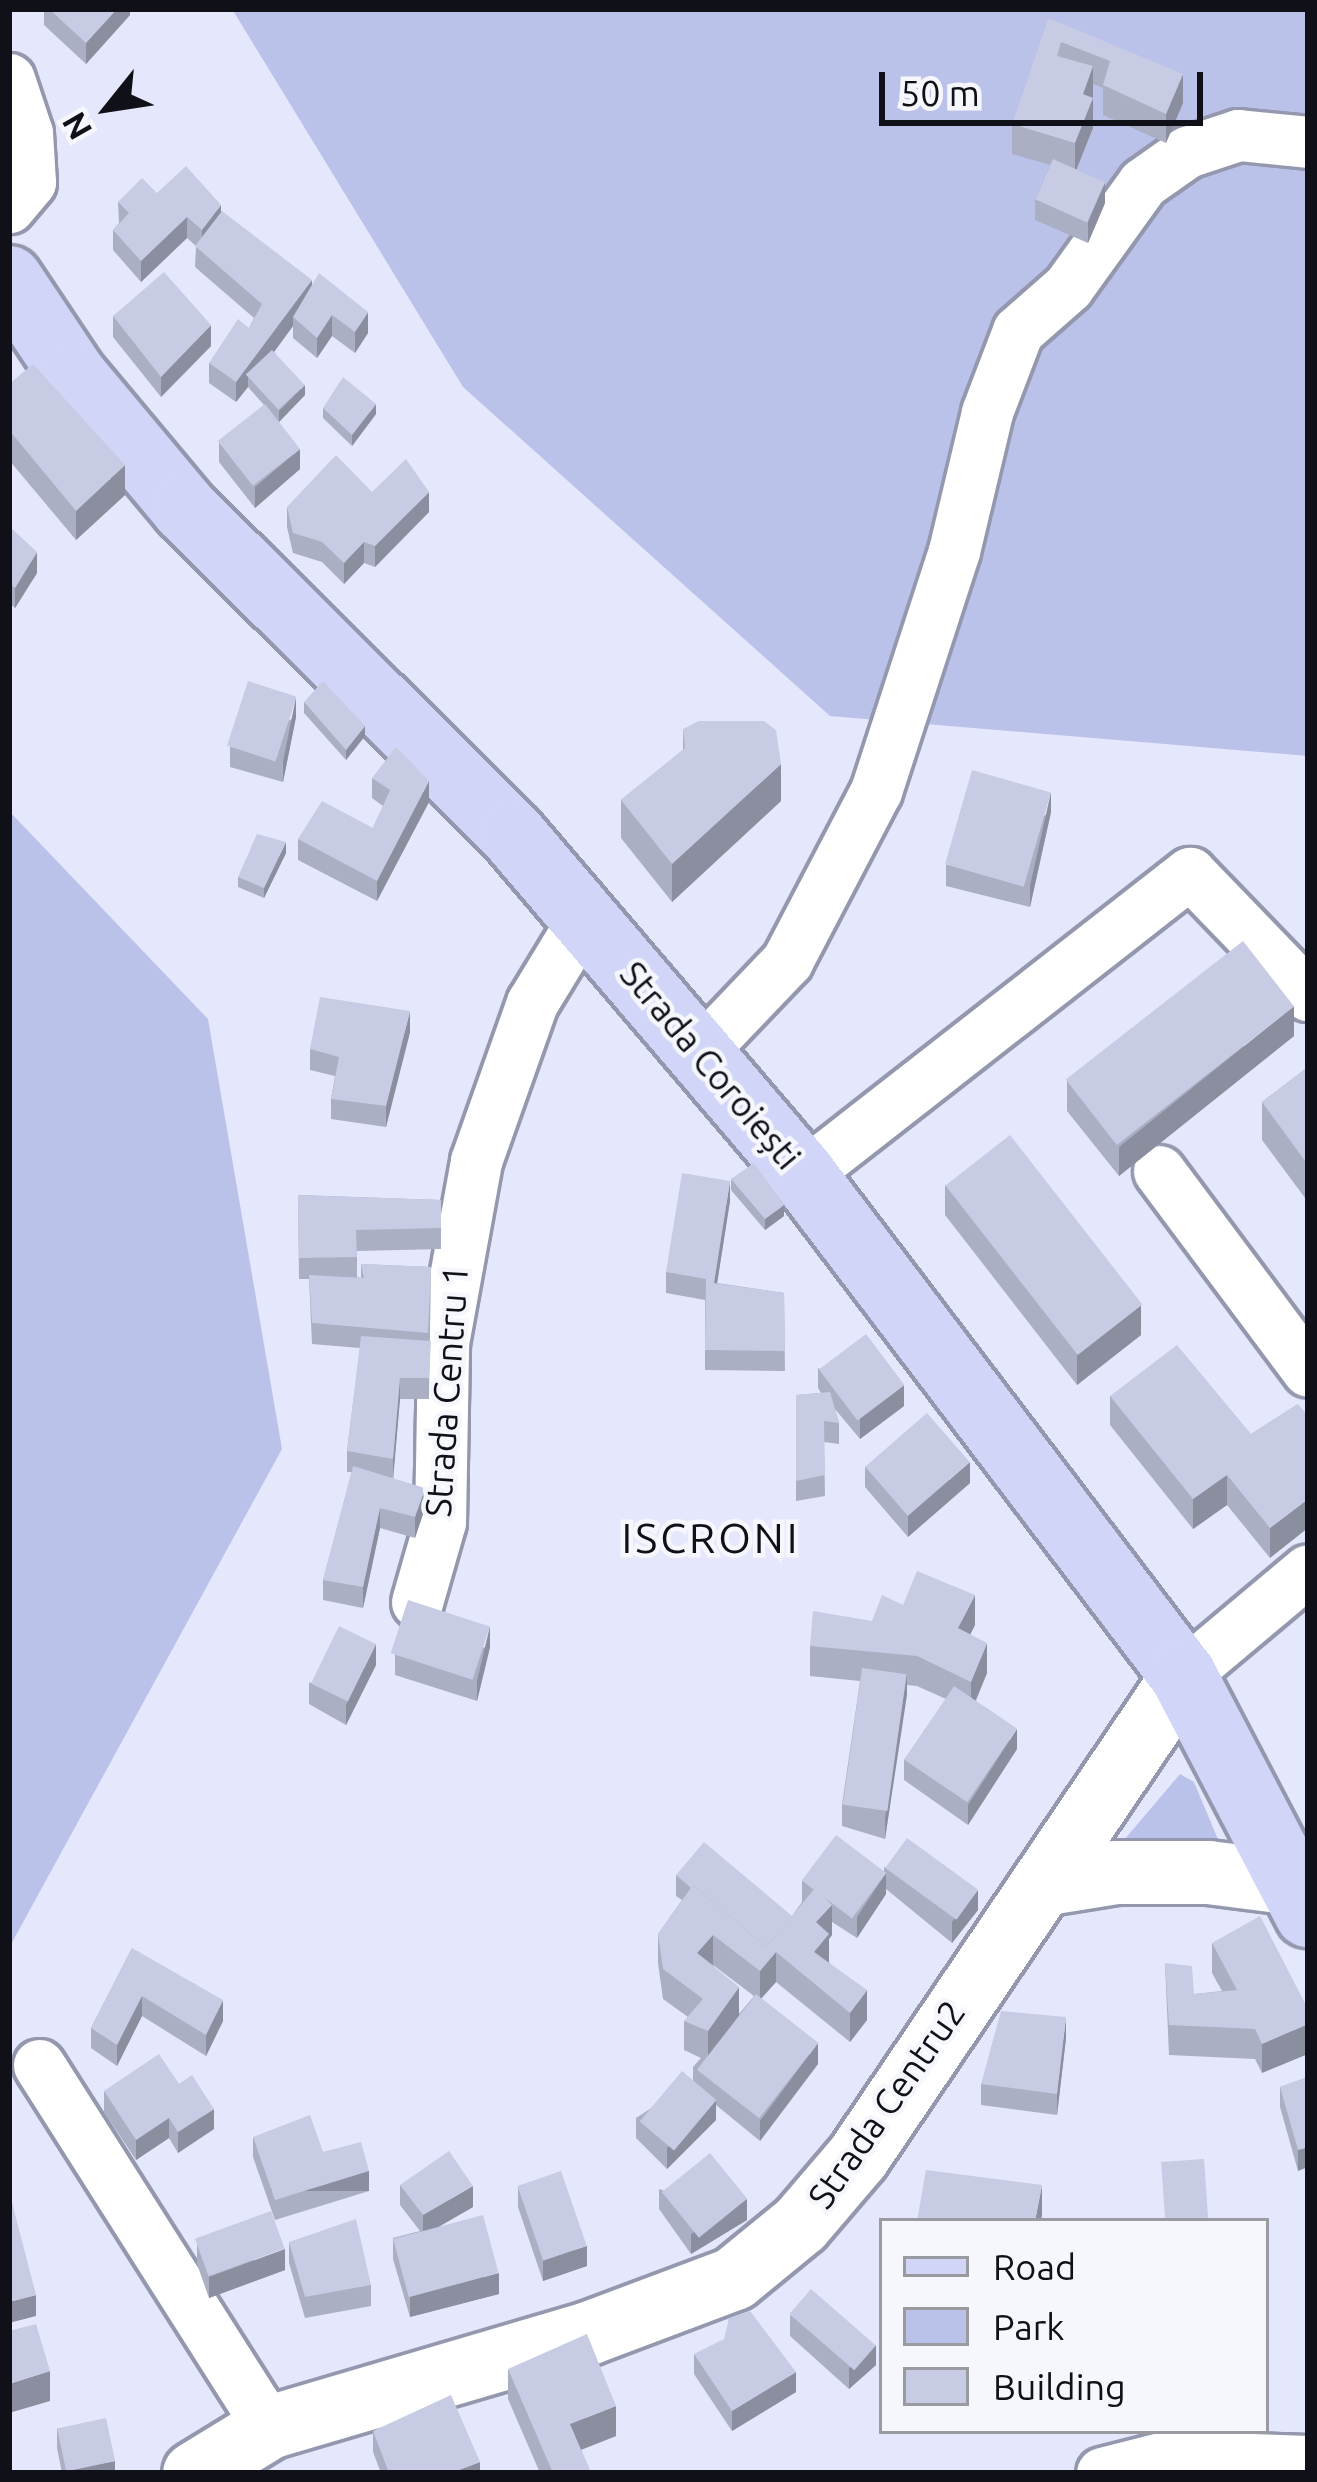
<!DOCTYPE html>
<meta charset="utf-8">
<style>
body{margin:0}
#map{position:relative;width:1317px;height:2482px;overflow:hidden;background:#e5e8fc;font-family:Ubuntu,sans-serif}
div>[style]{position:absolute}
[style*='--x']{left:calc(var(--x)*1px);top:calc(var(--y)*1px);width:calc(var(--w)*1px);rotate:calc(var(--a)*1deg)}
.green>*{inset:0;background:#bbc2ea}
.roads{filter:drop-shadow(3px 0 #9498ae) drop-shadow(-3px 0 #9498ae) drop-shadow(0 3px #9498ae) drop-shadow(0 -3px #9498ae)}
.minor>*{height:51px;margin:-25.5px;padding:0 25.5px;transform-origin:25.5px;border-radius:25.5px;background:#fff}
.tertiary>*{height:63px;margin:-31.5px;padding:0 31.5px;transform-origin:31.5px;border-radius:31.5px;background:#fff}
.primary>*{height:66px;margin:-33px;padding:0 33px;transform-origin:33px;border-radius:33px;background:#d1d6f8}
.wall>*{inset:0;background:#abafc3}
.shaded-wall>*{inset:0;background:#8b8e9f;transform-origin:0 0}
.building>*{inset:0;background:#c7cbe3;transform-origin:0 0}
span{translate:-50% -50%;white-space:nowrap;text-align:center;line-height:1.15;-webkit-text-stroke:9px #f6f7fc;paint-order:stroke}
.street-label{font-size:36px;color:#0f1018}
.quarter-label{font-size:42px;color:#0f1018;letter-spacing:3px}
.frame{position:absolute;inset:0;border:12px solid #0f1018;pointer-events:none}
.legend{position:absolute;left:879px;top:2218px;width:390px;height:216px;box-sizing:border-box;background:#f6f7fc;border:3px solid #9a9ba1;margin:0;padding:15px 21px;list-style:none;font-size:36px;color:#0f1018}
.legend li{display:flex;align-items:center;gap:24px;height:60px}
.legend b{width:60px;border:3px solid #9a9ba1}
.north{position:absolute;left:48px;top:48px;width:120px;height:120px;-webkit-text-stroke:9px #f6f7fc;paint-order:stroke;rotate:240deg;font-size:33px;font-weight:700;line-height:48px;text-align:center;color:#0f1018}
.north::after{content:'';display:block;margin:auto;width:42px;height:54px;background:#0f1018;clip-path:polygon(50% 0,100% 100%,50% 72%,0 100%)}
.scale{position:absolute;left:879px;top:72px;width:324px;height:54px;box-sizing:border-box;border:6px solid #0f1018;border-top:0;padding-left:15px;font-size:36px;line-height:42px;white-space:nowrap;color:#0f1018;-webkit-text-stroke:9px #f6f7fc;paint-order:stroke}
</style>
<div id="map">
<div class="green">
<i style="clip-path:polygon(232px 9px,1308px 9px,1308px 756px,830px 716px,463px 387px)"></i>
<i style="clip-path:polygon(9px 811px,208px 1019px,282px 1449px,9px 1948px)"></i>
<i style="clip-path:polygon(1180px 1774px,1194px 1782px,1227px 1861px,1113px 1853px)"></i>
</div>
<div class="roads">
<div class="minor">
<i style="--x:9;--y:79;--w:57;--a:71.6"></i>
<i style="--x:27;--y:133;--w:49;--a:86.5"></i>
<i style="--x:30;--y:182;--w:33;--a:130"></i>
<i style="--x:703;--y:1049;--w:122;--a:-46.3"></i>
<i style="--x:787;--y:961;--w:192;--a:-62.4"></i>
<i style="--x:876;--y:791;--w:252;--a:-72"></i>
<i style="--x:954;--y:551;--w:143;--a:-76.6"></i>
<i style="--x:987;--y:412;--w:87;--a:-69.1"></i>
<i style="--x:1018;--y:331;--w:67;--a:-41.3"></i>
<i style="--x:1068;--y:287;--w:128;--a:-54.2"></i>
<i style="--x:1143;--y:183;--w:54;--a:-35.2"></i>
<i style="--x:1187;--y:152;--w:54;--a:-18.4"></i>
<i style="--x:1238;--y:135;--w:70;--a:5.7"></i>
<i style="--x:1159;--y:1171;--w:249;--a:53.3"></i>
<i style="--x:803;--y:1175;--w:491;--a:-38"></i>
<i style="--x:1190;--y:873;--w:170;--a:46"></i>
<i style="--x:417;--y:1602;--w:83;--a:-74"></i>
<i style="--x:440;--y:1522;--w:179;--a:-89"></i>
<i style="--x:443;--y:1343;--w:185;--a:-79.7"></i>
<i style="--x:476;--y:1161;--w:168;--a:-70.5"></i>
<i style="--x:532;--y:1003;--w:102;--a:-58.7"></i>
<i style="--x:1183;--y:1675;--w:163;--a:-40"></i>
<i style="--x:39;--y:2065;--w:429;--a:57.6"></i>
<i style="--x:1102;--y:2473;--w:68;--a:-14.4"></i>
<i style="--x:1168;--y:2456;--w:140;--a:2"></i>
</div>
<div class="tertiary">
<i style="--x:1042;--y:1884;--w:74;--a:-9.3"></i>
<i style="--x:1115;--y:1872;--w:93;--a:0"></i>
<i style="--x:1208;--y:1872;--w:87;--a:7.3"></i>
<i style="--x:194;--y:2473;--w:88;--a:-31.5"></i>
<i style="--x:269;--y:2427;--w:333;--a:-16.4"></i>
<i style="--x:588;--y:2333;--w:156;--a:-20.6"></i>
<i style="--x:734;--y:2278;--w:85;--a:-39.3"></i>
<i style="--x:800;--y:2224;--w:89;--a:-49.5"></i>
<i style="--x:858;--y:2156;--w:581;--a:-55.95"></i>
</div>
<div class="primary">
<i style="--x:9;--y:279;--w:115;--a:56.3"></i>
<i style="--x:73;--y:375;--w:175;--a:50.1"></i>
<i style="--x:185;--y:509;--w:462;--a:44.8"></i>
<i style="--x:513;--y:835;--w:447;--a:49.5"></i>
<i style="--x:803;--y:1175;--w:628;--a:52.77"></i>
<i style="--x:1183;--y:1675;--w:270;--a:62.4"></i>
</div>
</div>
<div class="wall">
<i style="clip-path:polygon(44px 9px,130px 9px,130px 15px,86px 64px,44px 25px)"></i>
<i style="clip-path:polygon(1048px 18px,1183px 103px,1166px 143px,1103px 115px,1103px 88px,1093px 84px,1093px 128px,1076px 169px,1105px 203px,1088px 243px,1035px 220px,1035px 199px,1050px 165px,1012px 154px,1012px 124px)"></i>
<i style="clip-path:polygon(157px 193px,221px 211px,312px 284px,368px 333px,355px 353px,332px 336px,317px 358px,293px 338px,293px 326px,274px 352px,305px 395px,279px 422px,300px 469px,255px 508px,219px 462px,219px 442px,264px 405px,248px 387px,236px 402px,209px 383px,209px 363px,249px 328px,254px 318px,195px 267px,196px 246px,187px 238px,141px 282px,113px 250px,113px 230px,119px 223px,118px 202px)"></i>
<i style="clip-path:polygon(113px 316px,211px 346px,161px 397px,113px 337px)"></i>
<i style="clip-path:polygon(9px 384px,125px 495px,76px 540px,9px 460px)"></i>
<i style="clip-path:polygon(323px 408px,376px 414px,352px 446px,323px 418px)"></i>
<i style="clip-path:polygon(372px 492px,429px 512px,375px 567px,364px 563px,344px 584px,322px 562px,293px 553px,287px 527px,287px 507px)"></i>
<i style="clip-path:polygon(9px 526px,37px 573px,15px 608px,9px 603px)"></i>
<i style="clip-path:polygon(304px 702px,365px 736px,346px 760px,304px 713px)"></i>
<i style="clip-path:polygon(296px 717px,283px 782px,230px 767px,230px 747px)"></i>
<i style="clip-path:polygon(683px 729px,781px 801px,672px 902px,621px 838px,621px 800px,683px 750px)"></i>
<i style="clip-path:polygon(372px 778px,429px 802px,377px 901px,298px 860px,298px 839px,373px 828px,383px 806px,372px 798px)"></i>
<i style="clip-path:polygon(1051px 812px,1030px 907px,946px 886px,946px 865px)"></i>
<i style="clip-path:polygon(286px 853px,264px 898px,238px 887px,238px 877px)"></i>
<i style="clip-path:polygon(410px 1032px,386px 1127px,331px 1119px,331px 1099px,335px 1076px,310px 1070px,310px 1049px)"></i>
<i style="clip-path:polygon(1294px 1036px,1119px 1176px,1067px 1111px,1067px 1081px)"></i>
<i style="clip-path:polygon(1308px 1067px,1308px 1202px,1262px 1140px,1262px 1102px)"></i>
<i style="clip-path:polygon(731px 1179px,784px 1216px,765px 1230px,731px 1190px)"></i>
<i style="clip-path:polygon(945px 1185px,1141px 1335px,1077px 1385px,945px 1215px)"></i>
<i style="clip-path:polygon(298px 1195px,441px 1200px,441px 1249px,357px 1251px,357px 1277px,361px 1278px,361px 1264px,431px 1267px,429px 1399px,400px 1399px,393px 1478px,425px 1508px,415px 1538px,380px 1528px,363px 1608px,323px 1600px,323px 1580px,352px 1472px,347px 1472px,347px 1451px,360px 1348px,312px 1344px,309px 1279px,299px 1279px)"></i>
<i style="clip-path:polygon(730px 1201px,717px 1283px,784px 1293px,785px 1371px,705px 1370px,705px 1300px,666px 1293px,666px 1272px)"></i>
<i style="clip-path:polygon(818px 1368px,904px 1406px,860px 1439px,835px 1409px,839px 1423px,839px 1444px,824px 1442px,825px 1496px,796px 1501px,796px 1395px,821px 1393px,818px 1388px)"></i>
<i style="clip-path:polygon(1110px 1396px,1251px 1434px,1298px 1404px,1270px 1558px,1227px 1505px,1193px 1529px,1110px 1425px)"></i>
<i style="clip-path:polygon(865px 1467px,970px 1483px,908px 1537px,865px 1487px)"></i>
<i style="clip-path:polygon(903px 1605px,975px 1625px,970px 1635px,987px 1673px,976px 1701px,1017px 1749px,968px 1825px,904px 1780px,904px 1760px,946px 1699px,917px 1686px,907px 1685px,885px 1839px,842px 1826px,842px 1805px,860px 1681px,810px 1676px,810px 1646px,872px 1621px)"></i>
<i style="clip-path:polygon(490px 1647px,477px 1701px,395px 1675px,395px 1654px)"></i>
<i style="clip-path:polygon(376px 1665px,346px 1725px,309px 1704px,309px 1683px)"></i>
<i style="clip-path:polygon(evenodd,884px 1867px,978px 1910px,952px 1943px,886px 1889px,886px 1894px,857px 1938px,832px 1922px,832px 1935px,829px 1939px,829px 1962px,867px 2020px,850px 2042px,776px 1982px,761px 1998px,818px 2064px,760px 2141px,716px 2105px,716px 2120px,667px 2169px,636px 2138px,636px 2118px,693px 2081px,693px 2067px,701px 2058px,684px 2050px,684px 2021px,688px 2017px,663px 1999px,658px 1963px,658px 1934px,682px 1900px,676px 1896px,676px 1875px,792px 1916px,802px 1902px,802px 1881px,884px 1872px,884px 1867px,713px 1965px,754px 1996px,739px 2014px,713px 1965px)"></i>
<i style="clip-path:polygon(1212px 1943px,1308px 2009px,1262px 2073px,1255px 2059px,1169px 2055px,1165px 1963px,1194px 1994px,1222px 1991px,1212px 1973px)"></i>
<i style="clip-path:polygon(132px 1948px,223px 2021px,206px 2056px,142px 2016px,117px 2066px,91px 2048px,91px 2028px)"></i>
<i style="clip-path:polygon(1066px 2038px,1057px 2115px,981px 2105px,981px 2084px)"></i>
<i style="clip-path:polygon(1308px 2077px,1298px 2171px,1280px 2107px,1280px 2087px)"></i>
<i style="clip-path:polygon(179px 2084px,214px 2129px,178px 2153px,169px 2138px,136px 2160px,104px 2112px,104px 2091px)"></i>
<i style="clip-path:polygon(253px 2137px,323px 2152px,369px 2191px,275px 2220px,253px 2157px)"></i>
<i style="clip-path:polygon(400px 2185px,473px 2207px,439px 2226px,499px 2294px,410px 2317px,393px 2259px,393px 2238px,420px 2231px,400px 2205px)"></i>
<i style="clip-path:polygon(518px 2187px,587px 2266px,543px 2281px,518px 2207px)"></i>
<i style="clip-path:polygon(659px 2189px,747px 2220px,691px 2254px,659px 2209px)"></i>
<i style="clip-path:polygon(289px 2242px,371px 2285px,371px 2306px,305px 2318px,289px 2263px)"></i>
<i style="clip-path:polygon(197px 2243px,285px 2270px,209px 2298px,197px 2264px)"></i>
<i style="clip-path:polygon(790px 2315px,876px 2365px,849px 2389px,790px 2336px)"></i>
<i style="clip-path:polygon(694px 2354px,796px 2392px,732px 2431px,694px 2374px)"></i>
<i style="clip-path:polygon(508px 2369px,616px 2436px,581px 2450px,591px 2473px,540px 2473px,508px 2399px)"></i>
<i style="clip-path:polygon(57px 2428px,115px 2473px,62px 2473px,57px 2448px)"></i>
<i style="clip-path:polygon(373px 2431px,480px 2473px,381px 2473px,373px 2452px)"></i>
</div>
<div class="shaded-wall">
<i style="clip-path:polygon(117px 9px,130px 9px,130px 15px,86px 64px,86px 43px)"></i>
<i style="clip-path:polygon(1093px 66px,1093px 96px,1091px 103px,1093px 98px,1093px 128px,1075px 173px,1075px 143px,1083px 94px)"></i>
<i style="clip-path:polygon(1183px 74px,1183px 103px,1166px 143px,1166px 114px)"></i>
<i style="clip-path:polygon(1105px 182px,1105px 203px,1088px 243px,1088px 222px)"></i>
<i style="clip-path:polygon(221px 205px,221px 226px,202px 251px,202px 230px)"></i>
<i style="clip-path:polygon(187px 217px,187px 238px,141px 282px,141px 261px)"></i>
<i style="clip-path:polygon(312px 280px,312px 301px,293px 317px,293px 326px,252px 382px,248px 377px,248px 387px,236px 402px,236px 382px)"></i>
<i style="clip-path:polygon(368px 312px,368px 333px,355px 353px,355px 332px)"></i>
<i style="clip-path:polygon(332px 315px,332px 336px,317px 358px,317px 338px)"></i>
<i style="clip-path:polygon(211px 325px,211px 346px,161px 397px,161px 377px)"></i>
<i style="clip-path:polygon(305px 385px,305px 395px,279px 422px,279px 411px)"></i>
<i style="clip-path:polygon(376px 404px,376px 414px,352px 446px,352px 435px)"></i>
<i style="clip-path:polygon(300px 449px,300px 469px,255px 508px,255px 487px)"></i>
<i style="clip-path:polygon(125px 465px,125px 495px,76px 540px,76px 511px)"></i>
<i style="clip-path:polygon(429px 492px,429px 512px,375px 567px,375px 546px)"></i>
<i style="clip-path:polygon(364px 542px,364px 563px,344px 584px,344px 563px)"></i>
<i style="clip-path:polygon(37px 552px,37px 573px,15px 608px,15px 588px)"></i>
<i style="clip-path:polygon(296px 697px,296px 717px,283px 782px,283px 762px)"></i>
<i style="clip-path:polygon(365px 726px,365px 736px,346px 760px,346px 750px)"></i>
<i style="clip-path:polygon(781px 764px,781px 801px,672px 902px,672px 864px)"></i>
<i style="clip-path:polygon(429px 781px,429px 802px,377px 901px,377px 881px)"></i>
<i style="clip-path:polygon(1051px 792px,1051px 812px,1030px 907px,1030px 886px)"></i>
<i style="clip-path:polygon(286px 842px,286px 853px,264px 898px,264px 888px)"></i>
<i style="clip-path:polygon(1294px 1006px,1294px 1036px,1119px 1176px,1119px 1147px)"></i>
<i style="clip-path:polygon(410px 1011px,410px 1032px,386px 1127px,386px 1106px)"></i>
<i style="clip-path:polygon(730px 1181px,730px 1201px,714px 1303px,714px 1283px)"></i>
<i style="clip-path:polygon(784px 1205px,784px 1216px,765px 1230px,765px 1219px)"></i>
<i style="clip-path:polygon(1141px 1305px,1141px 1335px,1077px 1385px,1077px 1355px)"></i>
<i style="clip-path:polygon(400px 1378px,400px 1399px,393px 1480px,393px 1459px)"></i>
<i style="clip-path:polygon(904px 1385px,904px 1406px,860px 1439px,860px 1419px)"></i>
<i style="clip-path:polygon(970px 1462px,970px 1483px,908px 1537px,908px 1516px)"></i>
<i style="clip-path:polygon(1227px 1475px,1227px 1505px,1193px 1529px,1193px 1499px)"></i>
<i style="clip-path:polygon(425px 1488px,425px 1508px,415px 1538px,415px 1517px)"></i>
<i style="clip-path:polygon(1308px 1499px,1308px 1528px,1270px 1558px,1270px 1528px)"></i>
<i style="clip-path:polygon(380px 1508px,380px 1528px,363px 1608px,363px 1587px)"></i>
<i style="clip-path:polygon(975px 1595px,975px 1625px,958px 1658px,958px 1628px)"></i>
<i style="clip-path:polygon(490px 1626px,490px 1647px,477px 1701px,477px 1681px)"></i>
<i style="clip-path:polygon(987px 1643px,987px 1673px,971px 1711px,971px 1682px)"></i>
<i style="clip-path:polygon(376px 1644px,376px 1665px,346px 1725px,346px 1705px)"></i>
<i style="clip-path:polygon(907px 1674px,907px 1695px,885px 1839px,885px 1818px)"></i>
<i style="clip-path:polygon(1017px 1729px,1017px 1749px,968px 1825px,968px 1805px)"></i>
<i style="clip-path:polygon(886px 1873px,886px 1894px,857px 1938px,857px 1917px)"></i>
<i style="clip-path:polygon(978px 1890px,978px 1910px,952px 1943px,952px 1922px)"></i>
<i style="clip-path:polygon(832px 1905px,832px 1935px,829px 1939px,829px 1963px,814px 1952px,816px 1922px)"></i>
<i style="clip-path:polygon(713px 1935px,713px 1965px,697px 1953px)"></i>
<i style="clip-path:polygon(776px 1952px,776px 1982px,760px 2000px,760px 1971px)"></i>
<i style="clip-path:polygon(739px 1987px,739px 2017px,708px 2061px,708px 2031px)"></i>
<i style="clip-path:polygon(867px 1990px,867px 2020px,850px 2042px,850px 2013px)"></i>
<i style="clip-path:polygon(142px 1996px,142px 2016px,117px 2066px,117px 2045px)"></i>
<i style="clip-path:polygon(223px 2000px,223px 2021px,206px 2056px,206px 2035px)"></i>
<i style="clip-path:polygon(1066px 2017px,1066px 2038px,1057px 2115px,1057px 2094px)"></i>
<i style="clip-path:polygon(1308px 2024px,1308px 2054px,1262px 2073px,1262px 2044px)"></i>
<i style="clip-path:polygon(818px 2043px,818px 2064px,760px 2141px,760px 2121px)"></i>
<i style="clip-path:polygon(716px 2100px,716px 2120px,667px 2169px,667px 2148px)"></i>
<i style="clip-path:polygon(214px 2109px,214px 2129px,178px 2153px,178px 2132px)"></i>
<i style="clip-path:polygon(169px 2118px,169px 2138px,136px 2160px,136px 2140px)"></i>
<i style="clip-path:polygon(1308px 2147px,1308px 2167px,1298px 2171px,1298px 2150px)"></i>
<i style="left:369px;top:2171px;width:20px;height:98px;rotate:90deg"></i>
<i style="clip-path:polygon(1042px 2185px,1042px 2215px,1041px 2221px,1035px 2221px)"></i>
<i style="clip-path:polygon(473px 2186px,473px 2207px,423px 2236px,423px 2215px)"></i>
<i style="clip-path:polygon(747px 2199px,747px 2220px,691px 2254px,691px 2234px)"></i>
<i style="clip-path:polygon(587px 2246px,587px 2266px,543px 2281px,543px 2260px)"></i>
<i style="clip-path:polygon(285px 2249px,285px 2270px,209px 2298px,209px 2277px)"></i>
<i style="clip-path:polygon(499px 2273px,499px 2294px,410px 2317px,410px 2297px)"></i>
<i style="clip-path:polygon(36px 2295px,36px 2316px,9px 2323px,9px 2302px)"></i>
<i style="clip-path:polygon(876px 2345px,876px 2365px,849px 2389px,849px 2368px)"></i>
<i style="clip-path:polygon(50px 2371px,50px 2401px,9px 2413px,9px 2384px)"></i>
<i style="clip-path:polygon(796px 2372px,796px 2392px,732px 2431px,732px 2411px)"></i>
<i style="clip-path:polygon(616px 2406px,616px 2436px,570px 2454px,570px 2424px)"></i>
<i style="clip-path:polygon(115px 2461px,115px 2473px,66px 2473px,66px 2471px)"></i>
<i style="clip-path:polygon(480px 2462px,480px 2473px,451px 2473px)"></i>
</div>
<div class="building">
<i style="clip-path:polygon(49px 9px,117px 9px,86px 43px)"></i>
<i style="clip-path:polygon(1048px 18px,1183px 74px,1166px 114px,1103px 85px,1110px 61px,1061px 42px,1057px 56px,1093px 66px,1083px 94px,1093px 98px,1075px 143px,1012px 124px)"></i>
<i style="left:1053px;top:159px;width:57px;height:44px;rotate:24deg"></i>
<i style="clip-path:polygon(186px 166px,221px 205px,202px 230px,187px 217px,141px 261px,113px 230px,129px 213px,118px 202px,142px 178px,157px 193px)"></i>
<i style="clip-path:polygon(222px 211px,312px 280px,236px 382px,209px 363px,238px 319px,249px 328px,262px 304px,195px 246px)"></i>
<i style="clip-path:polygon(164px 272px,211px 325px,161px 377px,113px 316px)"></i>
<i style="clip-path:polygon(319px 273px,368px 312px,355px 332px,332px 315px,317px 338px,293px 317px)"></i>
<i style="left:272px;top:350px;width:48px;height:36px;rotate:47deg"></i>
<i style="clip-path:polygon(33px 364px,125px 465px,76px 511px,9px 430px,9px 384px)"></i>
<i style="clip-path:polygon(343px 377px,376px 404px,352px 435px,323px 408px)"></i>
<i style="left:265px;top:404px;width:57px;height:60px;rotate:52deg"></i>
<i style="clip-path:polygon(336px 455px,372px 492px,406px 459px,429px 492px,375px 546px,364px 542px,344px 563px,322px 542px,293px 533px,287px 507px)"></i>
<i style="clip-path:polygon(9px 526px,37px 552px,15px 588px,9px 583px)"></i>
<i style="left:248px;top:681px;width:51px;height:68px;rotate:18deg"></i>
<i style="clip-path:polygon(323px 681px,365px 726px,346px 750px,304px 702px)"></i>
<i style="clip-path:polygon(699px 721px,764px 721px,776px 730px,781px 764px,672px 864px,621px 800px,685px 748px,683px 729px)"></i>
<i style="clip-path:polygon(396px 747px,429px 781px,377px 881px,298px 839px,322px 801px,373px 828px,390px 790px,372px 778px)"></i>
<i style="left:972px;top:770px;width:82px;height:98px;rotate:16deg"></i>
<i style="clip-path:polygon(257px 834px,286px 842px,264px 888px,238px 877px)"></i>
<i style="left:1243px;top:941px;width:83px;height:225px;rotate:52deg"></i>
<i style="clip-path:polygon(320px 997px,410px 1011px,386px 1106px,331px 1099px,339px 1057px,310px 1049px)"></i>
<i style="clip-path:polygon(1308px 1067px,1308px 1165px,1262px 1102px)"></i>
<i style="left:1010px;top:1135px;width:215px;height:82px;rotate:52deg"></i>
<i style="clip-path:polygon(754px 1163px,784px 1205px,765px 1219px,731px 1179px)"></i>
<i style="clip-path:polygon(682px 1173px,730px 1181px,714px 1283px,784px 1293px,785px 1351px,705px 1350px,706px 1279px,666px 1272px)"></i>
<i style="clip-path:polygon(298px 1195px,441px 1200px,441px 1228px,356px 1230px,357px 1257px,299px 1258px)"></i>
<i style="clip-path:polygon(361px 1264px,431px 1267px,428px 1333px,312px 1323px,309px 1275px,364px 1278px)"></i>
<i style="left:866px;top:1334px;width:64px;height:59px;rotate:53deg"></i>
<i style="clip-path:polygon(361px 1336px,431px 1341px,429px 1378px,400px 1378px,393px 1459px,347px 1451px)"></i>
<i style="clip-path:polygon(1177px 1345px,1251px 1434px,1298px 1404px,1308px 1416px,1308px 1499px,1270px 1528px,1227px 1475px,1193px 1499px,1110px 1396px)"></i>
<i style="clip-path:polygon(830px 1392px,839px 1423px,824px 1421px,825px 1475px,796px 1481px,796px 1395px)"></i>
<i style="left:927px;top:1413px;width:65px;height:82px;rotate:49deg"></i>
<i style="clip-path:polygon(353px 1466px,425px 1488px,415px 1517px,380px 1508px,363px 1587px,323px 1580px)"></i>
<i style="clip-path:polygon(917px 1571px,975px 1595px,958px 1628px,987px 1643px,971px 1682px,917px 1656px,810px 1646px,813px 1611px,872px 1621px,882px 1595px,903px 1605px)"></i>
<i style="left:408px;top:1600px;width:86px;height:56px;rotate:18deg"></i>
<i style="left:339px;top:1626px;width:41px;height:64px;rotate:26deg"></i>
<i style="left:862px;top:1668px;width:45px;height:138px;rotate:8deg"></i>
<i style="left:954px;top:1686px;width:76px;height:89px;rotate:34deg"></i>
<i style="left:836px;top:1835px;width:63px;height:57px;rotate:37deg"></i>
<i style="left:907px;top:1838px;width:88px;height:37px;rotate:36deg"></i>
<i style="clip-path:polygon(704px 1842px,792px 1916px,766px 1947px,693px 1885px,691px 1888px,676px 1875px)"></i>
<i style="clip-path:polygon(693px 1885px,766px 1947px,815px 1888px,832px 1905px,816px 1922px,829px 1934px,814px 1952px,867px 1990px,850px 2013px,776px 1952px,760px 1971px,713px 1935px,697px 1953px,739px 1987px,708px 2031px,684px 2021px,703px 1999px,663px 1969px,658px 1934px)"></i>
<i style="clip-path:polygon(1260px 1916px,1308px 2009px,1308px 2024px,1262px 2044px,1255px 2029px,1169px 2025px,1165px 1963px,1192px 1966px,1194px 1994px,1237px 1990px,1212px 1943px)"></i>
<i style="clip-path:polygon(132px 1948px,223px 2000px,206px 2035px,142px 1996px,117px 2045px,91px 2028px)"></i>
<i style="left:756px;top:1994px;width:79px;height:96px;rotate:38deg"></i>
<i style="clip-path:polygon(1001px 2011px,1066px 2017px,1057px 2094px,981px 2084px)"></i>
<i style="clip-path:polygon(159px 2054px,179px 2084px,192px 2075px,214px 2109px,178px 2132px,169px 2118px,136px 2140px,104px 2091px)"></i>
<i style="left:682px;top:2071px;width:45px;height:66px;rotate:40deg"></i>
<i style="clip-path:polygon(1308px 2077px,1308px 2147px,1298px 2150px,1280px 2087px)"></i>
<i style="clip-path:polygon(310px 2115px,323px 2152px,361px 2142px,369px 2171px,275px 2200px,253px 2137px)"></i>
<i style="clip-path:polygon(449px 2151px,473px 2186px,423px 2215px,400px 2185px)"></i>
<i style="left:710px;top:2153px;width:59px;height:62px;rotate:51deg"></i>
<i style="left:1204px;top:2159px;width:61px;height:43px;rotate:86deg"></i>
<i style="clip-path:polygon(926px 2170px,1042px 2185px,1035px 2221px,917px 2221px)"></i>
<i style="left:561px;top:2171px;width:79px;height:46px;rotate:71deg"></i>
<i style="clip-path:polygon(9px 2191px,36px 2295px,9px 2302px)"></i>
<i style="left:271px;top:2211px;width:40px;height:81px;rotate:70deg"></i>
<i style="left:483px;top:2215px;width:60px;height:93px;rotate:75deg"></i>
<i style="clip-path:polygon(356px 2219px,371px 2285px,305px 2297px,289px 2242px)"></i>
<i style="left:811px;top:2289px;width:86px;height:33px;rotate:41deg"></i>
<i style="clip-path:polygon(750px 2311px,796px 2372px,732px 2411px,694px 2354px,724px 2339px,729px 2318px)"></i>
<i style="clip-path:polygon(36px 2324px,50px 2371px,9px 2384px,9px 2331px)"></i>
<i style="clip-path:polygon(587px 2334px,616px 2406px,570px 2424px,591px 2473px,553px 2473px,508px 2369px)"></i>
<i style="clip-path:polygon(451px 2395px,480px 2462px,451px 2473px,389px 2473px,373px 2431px)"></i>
<i style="left:106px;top:2418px;width:44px;height:50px;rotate:78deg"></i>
</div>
<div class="street-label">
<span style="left:711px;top:1065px;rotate:50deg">Strada Coroiești</span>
<span style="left:446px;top:1391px;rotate:-86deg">Strada Centru 1</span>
<span style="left:886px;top:2104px;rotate:-55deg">Strada Centru2</span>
</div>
<div class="quarter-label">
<span style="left:711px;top:1538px">ISCRONI</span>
</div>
<div class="frame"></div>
<ul class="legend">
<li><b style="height:15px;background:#d1d6f8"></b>Road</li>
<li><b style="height:33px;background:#bbc2ea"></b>Park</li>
<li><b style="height:33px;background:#c7cbe3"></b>Building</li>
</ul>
<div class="north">N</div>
<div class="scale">50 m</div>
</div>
